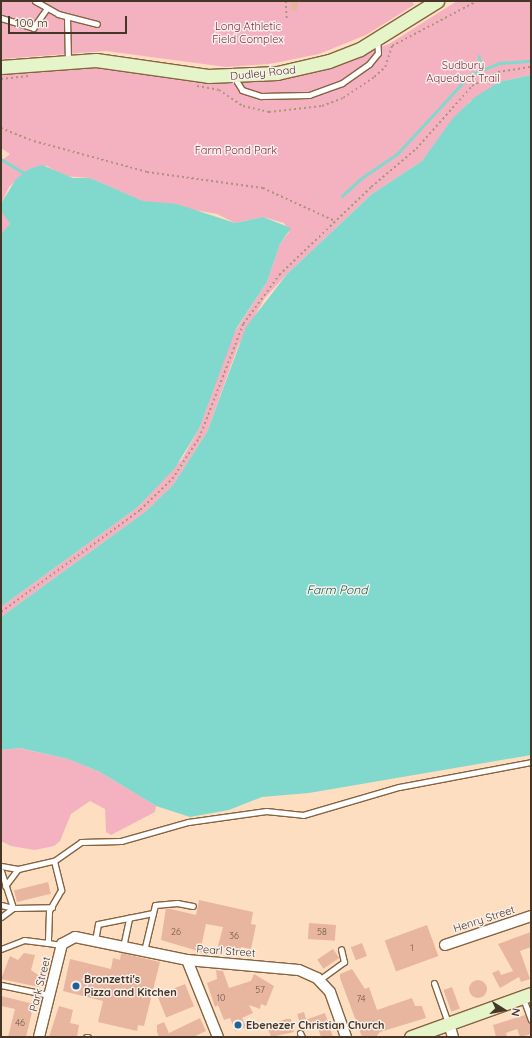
<!DOCTYPE html>
<style>
body{margin:0}
#map{position:relative;width:532px;height:1038px;overflow:hidden;background:#fedec0;font-family:Quicksand,sans-serif}
div>[style]{position:absolute}
[style*='--x']{left:calc(var(--x)*1px);top:calc(var(--y)*1px);width:calc(var(--w)*1px);rotate:calc(var(--a)*1deg)}
.green>*{inset:0;background:#f4b2c0}
.water>*{inset:0;background:#81d9ce}
.stream>*{height:2.5px;margin:-1.25px;padding:0 1.25px;transform-origin:1.25px;border-radius:1.25px;background:#81d9ce}
.building>*{inset:0;background:#e8b59e;transform-origin:0 0}
.round{border-radius:50%}
.path>*{height:1.5px;margin-top:-0.75px;transform-origin:0;background:repeating-linear-gradient(90deg,#ad947d 0 2px,transparent 0 5px)}
.roads{filter:drop-shadow(1px 0 #866340) drop-shadow(-1px 0 #866340) drop-shadow(0 1px #866340) drop-shadow(0 -1px #866340)}
.lane>*{height:5px;margin:-2.5px;padding:0 2.5px;transform-origin:2.5px;border-radius:2.5px;background:#fff}
.street>*{height:10px;margin:-5px;padding:0 5px;transform-origin:5px;border-radius:5px;background:#fff}
.secondary>*{height:13px;margin:-6.5px;padding:0 6.5px;transform-origin:6.5px;border-radius:6.5px;background:#e6f4c9}
.dots>*{width:11px;height:11px;translate:-50% -50%;box-sizing:border-box;border:2px solid #f9f0e9;border-radius:50%}
span{translate:-50% -50%;white-space:nowrap;text-align:center;line-height:1.15;-webkit-text-stroke:3px #f9f0e9;paint-order:stroke}
.number-label{font-size:9px;color:#6e5645}
.number-label span{-webkit-text-stroke-width:0}
.park-label{font-size:11px;color:#812e46}
.street-label{font-size:11px;color:#463627}
.poi-label{font-size:11px;color:#463627;font-weight:700}
.left{translate:0 -50%;text-align:left}
.water-label{font-size:12px;color:#0c5952;font-style:italic}
.frame{position:absolute;inset:0;border:2px solid #463627;pointer-events:none}
.north{position:absolute;left:484px;top:990px;width:40px;height:40px;-webkit-text-stroke:3px #f9f0e9;paint-order:stroke;rotate:101deg;font-size:11px;font-weight:700;line-height:16px;text-align:center;color:#463627}
.north::after{content:'';display:block;margin:auto;width:14px;height:18px;background:#463627;clip-path:polygon(50% 0,100% 100%,50% 72%,0 100%)}
.scale{position:absolute;left:8px;top:16px;width:119px;height:18px;box-sizing:border-box;border:2px solid #463627;border-top:0;padding-left:5px;font-size:12px;line-height:14px;white-space:nowrap;color:#463627;-webkit-text-stroke:3px #f9f0e9;paint-order:stroke}
</style>
<div id="map">
<div class="green">
<i style="clip-path:polygon(1px 1px,412px 1px,414px 5px,366px 35px,319px 54px,270px 64px,226px 67px,106px 51px,1px 59px)"></i>
<i style="clip-path:polygon(457px 1px,531px 1px,531px 75px,499px 82px,469px 102px,422px 161px,372px 194px,287px 274px,265px 298px,238px 346px,207px 432px,173px 485px,145px 512px,1px 617px,1px 607px,138px 507px,182px 459px,199px 429px,232px 336px,267px 282px,280px 244px,289px 232px,284px 223px,263px 217px,235px 223px,217px 214px,142px 201px,90px 178px,63px 176px,47px 166px,29px 169px,9px 187px,2px 202px,10px 225px,1px 234px,1px 161px,10px 154px,1px 148px,1px 75px,95px 68px,210px 84px,278px 79px,331px 66px,389px 44px)"></i>
<i style="clip-path:polygon(19px 748px,68px 759px,100px 772px,156px 806px,155px 812px,111px 835px,106px 832px,105px 809px,90px 801px,71px 814px,60px 841px,54px 846px,35px 850px,11px 846px,1px 841px,1px 750px)"></i>
</div>
<div class="water">
<i style="clip-path:polygon(531px 75px,531px 755px,309px 793px,262px 797px,229px 810px,190px 817px,156px 806px,100px 772px,68px 759px,20px 748px,1px 750px,1px 617px,145px 512px,173px 485px,207px 432px,246px 327px,287px 274px,372px 194px,422px 161px,453px 118px,475px 97px,499px 82px)"></i>
<i style="clip-path:polygon(42px 165px,73px 178px,90px 178px,143px 201px,177px 204px,235px 223px,263px 217px,291px 228px,280px 244px,267px 282px,236px 329px,199px 429px,175px 468px,138px 507px,1px 607px,1px 234px,10px 224px,1px 211px,2px 202px,16px 179px,29px 169px)"></i>
</div>
<div class="stream">
<i style="--x:479;--y:56;--w:12;--a:76"></i>
<i style="--x:1;--y:159;--w:27;--a:31"></i>
<i style="--x:342;--y:196;--w:25;--a:-43"></i>
<i style="--x:360;--y:179;--w:45;--a:-34"></i>
<i style="--x:397;--y:154;--w:108;--a:-47.3"></i>
<i style="--x:470;--y:75;--w:31;--a:-22"></i>
<i style="--x:499;--y:63;--w:32;--a:-4"></i>
</div>
<div class="building">
<i style="clip-path:polygon(292px 1px,298px 1px,297px 11px,290px 10px)"></i>
<i style="left:48px;top:882px;width:12px;height:35px;rotate:76deg"></i>
<i style="clip-path:polygon(199px 900px,253px 912px,251px 924px,256px 925px,251px 949px,241px 947px,240px 951px,218px 946px,223px 927px,206px 924px,201px 947px,206px 947px,205px 953px,161px 940px,166px 908px,196px 915px)"></i>
<i style="left:309px;top:923px;width:27px;height:16px;rotate:4deg"></i>
<i style="left:427px;top:925px;width:33px;height:45px;rotate:70deg"></i>
<i style="clip-path:polygon(531px 932px,531px 947px,520px 951px,530px 979px,521px 982px,519px 977px,500px 988px,492px 973px,499px 970px,501px 975px,513px 971px,498px 944px)"></i>
<i style="left:362px;top:943px;width:14px;height:12px;rotate:69deg"></i>
<i style="left:333px;top:949px;width:11px;height:19px;rotate:56deg"></i>
<i style="clip-path:polygon(24px 953px,35px 955px,31px 970px,41px 977px,39px 987px,1px 979px,10px 956px,18px 960px)"></i>
<i style="clip-path:polygon(121px 953px,160px 962px,144px 1026px,138px 1025px,137px 1031px,98px 1022px,103px 1001px,63px 991px,70px 959px,111px 969px,113px 958px,120px 960px)"></i>
<i style="clip-path:polygon(352px 969px,365px 989px,369px 987px,377px 1010px,412px 998px,415px 1006px,422px 1006px,426px 1018px,380px 1032px,376px 1037px,362px 1037px,340px 978px,340px 974px)"></i>
<i style="clip-path:polygon(216px 970px,223px 971px,229px 988px,251px 981px,254px 974px,274px 986px,266px 1006px,261px 1004px,260px 1009px,249px 1005px,253px 1013px,242px 1018px,246px 1027px,235px 1031px,230px 1018px,224px 1020px,218px 1005px,215px 1007px,207px 983px,217px 979px)"></i>
<i class="round" style="left:469px;top:980px;width:18px;height:18px"></i>
<i style="left:185px;top:984px;width:24px;height:30px;rotate:68deg"></i>
<i style="left:452px;top:987px;width:23px;height:9px;rotate:70deg"></i>
<i style="clip-path:polygon(1px 996px,34px 1004px,26px 1037px,8px 1037px,15px 1009px,1px 1006px)"></i>
<i style="clip-path:polygon(59px 1006px,73px 1010px,70px 1023px,79px 1025px,77px 1037px,49px 1037px)"></i>
<i style="left:304px;top:1012px;width:7px;height:7px;rotate:74deg"></i>
<i style="clip-path:polygon(325px 1013px,333px 1037px,321px 1037px,317px 1025px,307px 1025px,305px 1020px)"></i>
<i style="clip-path:polygon(525px 1015px,531px 1024px,531px 1034px,520px 1037px,517px 1029px,506px 1033px,507px 1037px,496px 1037px,493px 1025px)"></i>
<i style="clip-path:polygon(200px 1018px,206px 1031px,193px 1037px,159px 1037px,157px 1032px,157px 1025px,164px 1022px,169px 1033px)"></i>
<i style="clip-path:polygon(286px 1019px,291px 1019px,294px 1032px,271px 1037px,267px 1026px)"></i>
</div>
<div class="path">
<i style="--x:286;--y:1;--w:18;--a:87"></i>
<i style="--x:1;--y:79;--w:28;--a:-6"></i>
<i style="--x:197;--y:86;--w:22;--a:10"></i>
<i style="--x:219;--y:90;--w:29;--a:34"></i>
<i style="--x:243;--y:106;--w:27;--a:13"></i>
<i style="--x:269;--y:112;--w:53;--a:-6.5"></i>
<i style="--x:322;--y:106;--w:22;--a:-21"></i>
<i style="--x:343;--y:98;--w:37;--a:-34"></i>
<i style="--x:374;--y:77;--w:15;--a:-42"></i>
<i style="--x:385;--y:67;--w:22;--a:-72"></i>
<i style="--x:392;--y:46;--w:96;--a:-27.9"></i>
<i style="--x:1;--y:128;--w:35;--a:22"></i>
<i style="--x:34;--y:141;--w:117;--a:15.3"></i>
<i style="--x:147;--y:172;--w:117;--a:7.9"></i>
<i style="--x:263;--y:188;--w:79;--a:24.6"></i>
<i style="--x:1;--y:612;--w:172;--a:-36.3"></i>
<i style="--x:140;--y:510;--w:45;--a:-44.1"></i>
<i style="--x:172;--y:479;--w:49;--a:-56.6"></i>
<i style="--x:199;--y:438;--w:122;--a:-68.9"></i>
<i style="--x:243;--y:324;--w:61;--a:-53.7"></i>
<i style="--x:279;--y:275;--w:127;--a:-43.7"></i>
<i style="--x:371;--y:187;--w:59;--a:-40.2"></i>
<i style="--x:416;--y:149;--w:84;--a:-48.4"></i>
<i style="--x:472;--y:86;--w:30;--a:-28"></i>
<i style="--x:498;--y:72;--w:33;--a:-9"></i>
</div>
<div class="roads">
<div class="lane">
<i style="--x:35;--y:1;--w:26;--a:29"></i>
<i style="--x:58;--y:14;--w:40;--a:14.4"></i>
<i style="--x:67;--y:17;--w:44;--a:88.7"></i>
<i style="--x:1;--y:18;--w:34;--a:17"></i>
<i style="--x:33;--y:28;--w:24;--a:-55"></i>
<i style="--x:234;--y:77;--w:15;--a:58"></i>
<i style="--x:242;--y:90;--w:20;--a:18"></i>
<i style="--x:261;--y:96;--w:48;--a:-1.2"></i>
<i style="--x:309;--y:95;--w:35;--a:-20"></i>
<i style="--x:342;--y:83;--w:33;--a:-35"></i>
<i style="--x:369;--y:64;--w:14;--a:-51"></i>
<i style="--x:378;--y:53;--w:13;--a:-94"></i>
<i style="--x:54;--y:861;--w:33;--a:-35"></i>
<i style="--x:81;--y:842;--w:40;--a:-1.4"></i>
<i style="--x:121;--y:841;--w:70;--a:-15.8"></i>
<i style="--x:188;--y:822;--w:79;--a:-8"></i>
<i style="--x:266;--y:811;--w:37;--a:6"></i>
<i style="--x:303;--y:815;--w:100;--a:-16.3"></i>
<i style="--x:399;--y:787;--w:134;--a:-10.7"></i>
<i style="--x:1;--y:866;--w:17;--a:10"></i>
<i style="--x:18;--y:869;--w:37;--a:-13"></i>
<i style="--x:54;--y:861;--w:30;--a:76"></i>
<i style="--x:61;--y:890;--w:24;--a:120"></i>
<i style="--x:49;--y:911;--w:32;--a:92"></i>
<i style="--x:48;--y:943;--w:13;--a:9"></i>
<i style="--x:1;--y:871;--w:39;--a:72"></i>
<i style="--x:13;--y:908;--w:39;--a:-1"></i>
<i style="--x:5;--y:886;--w:21;--a:-53"></i>
<i style="--x:1;--y:905;--w:12;--a:14"></i>
<i style="--x:13;--y:908;--w:15;--a:143"></i>
<i style="--x:95;--y:941;--w:17;--a:-80"></i>
<i style="--x:98;--y:924;--w:56;--a:-11.3"></i>
<i style="--x:123;--y:947;--w:30;--a:-78"></i>
<i style="--x:1;--y:949;--w:25;--a:-21"></i>
<i style="--x:24;--y:940;--w:24;--a:7"></i>
<i style="--x:144;--y:951;--w:47;--a:-76.6"></i>
<i style="--x:155;--y:905;--w:22;--a:-5"></i>
<i style="--x:177;--y:903;--w:16;--a:11"></i>
<i style="--x:319;--y:980;--w:31;--a:-36"></i>
<i style="--x:344;--y:962;--w:13;--a:-103"></i>
<i style="--x:434;--y:983;--w:42;--a:70.7"></i>
<i style="--x:1;--y:985;--w:49;--a:11.8"></i>
<i style="--x:523;--y:998;--w:23;--a:70"></i>
<i style="--x:300;--y:1033;--w:4;--a:63"></i>
<i style="--x:86;--y:1037;--w:2;--a:0"></i>
</div>
<div class="street">
<i style="--x:445;--y:945;--w:91;--a:-18.6"></i>
<i style="--x:187;--y:960;--w:83;--a:68.1"></i>
<i style="--x:449;--y:1024;--w:14;--a:73"></i>
<i style="--x:39;--y:1037;--w:96;--a:-76.1"></i>
<i style="--x:62;--y:944;--w:15;--a:-28"></i>
<i style="--x:75;--y:937;--w:114;--a:11.6"></i>
<i style="--x:187;--y:960;--w:112;--a:5.1"></i>
<i style="--x:299;--y:970;--w:20;--a:24"></i>
<i style="--x:317;--y:978;--w:19;--a:47"></i>
<i style="--x:330;--y:992;--w:48;--a:70.4"></i>
</div>
<div class="secondary">
<i style="--x:1;--y:67;--w:95;--a:-4.2"></i>
<i style="--x:96;--y:60;--w:113;--a:8.1"></i>
<i style="--x:208;--y:76;--w:69;--a:-2.5"></i>
<i style="--x:277;--y:73;--w:53;--a:-13"></i>
<i style="--x:329;--y:61;--w:33;--a:-21"></i>
<i style="--x:360;--y:49;--w:91;--a:-31.9"></i>
<i style="--x:411;--y:1037;--w:127;--a:-19.7"></i>
</div>
</div>
<div class="dots">
<i style="left:76px;top:986px;background:#1c6397"></i>
<i style="left:238px;top:1025px;background:#1c6397"></i>
</div>
<div class="number-label">
<span style="left:176px;top:932px">26</span>
<span style="left:322px;top:932px">58</span>
<span style="left:234px;top:936px">36</span>
<span style="left:412px;top:948px">1</span>
<span style="left:260px;top:990px">57</span>
<span style="left:221px;top:998px">10</span>
<span style="left:361px;top:999px">74</span>
<span style="left:20px;top:1023px">46</span>
</div>
<div class="park-label">
<span style="left:248px;top:33px">Long Athletic<br>Field Complex</span>
<span style="left:463px;top:72px">Sudbury<br>Aqueduct Trail</span>
<span style="left:236px;top:150px">Farm Pond Park</span>
</div>
<div class="street-label">
<span style="left:263px;top:73px;rotate:-6deg">Dudley Road</span>
<span style="left:484px;top:919px;rotate:-18deg">Henry Street</span>
<span style="left:226px;top:951px;rotate:4deg">Pearl Street</span>
<span style="left:40px;top:984px;rotate:-76deg">Park Street</span>
</div>
<div class="poi-label">
<span class="left" style="left:84px;top:986px">Bronzetti's<br>Pizza and Kitchen</span>
<span class="left" style="left:246px;top:1025px">Ebenezer Christian Church</span>
</div>
<div class="water-label">
<span style="left:337px;top:590px">Farm Pond</span>
</div>
<div class="frame"></div>
<div class="north">N</div>
<div class="scale">100 m</div>
</div>
